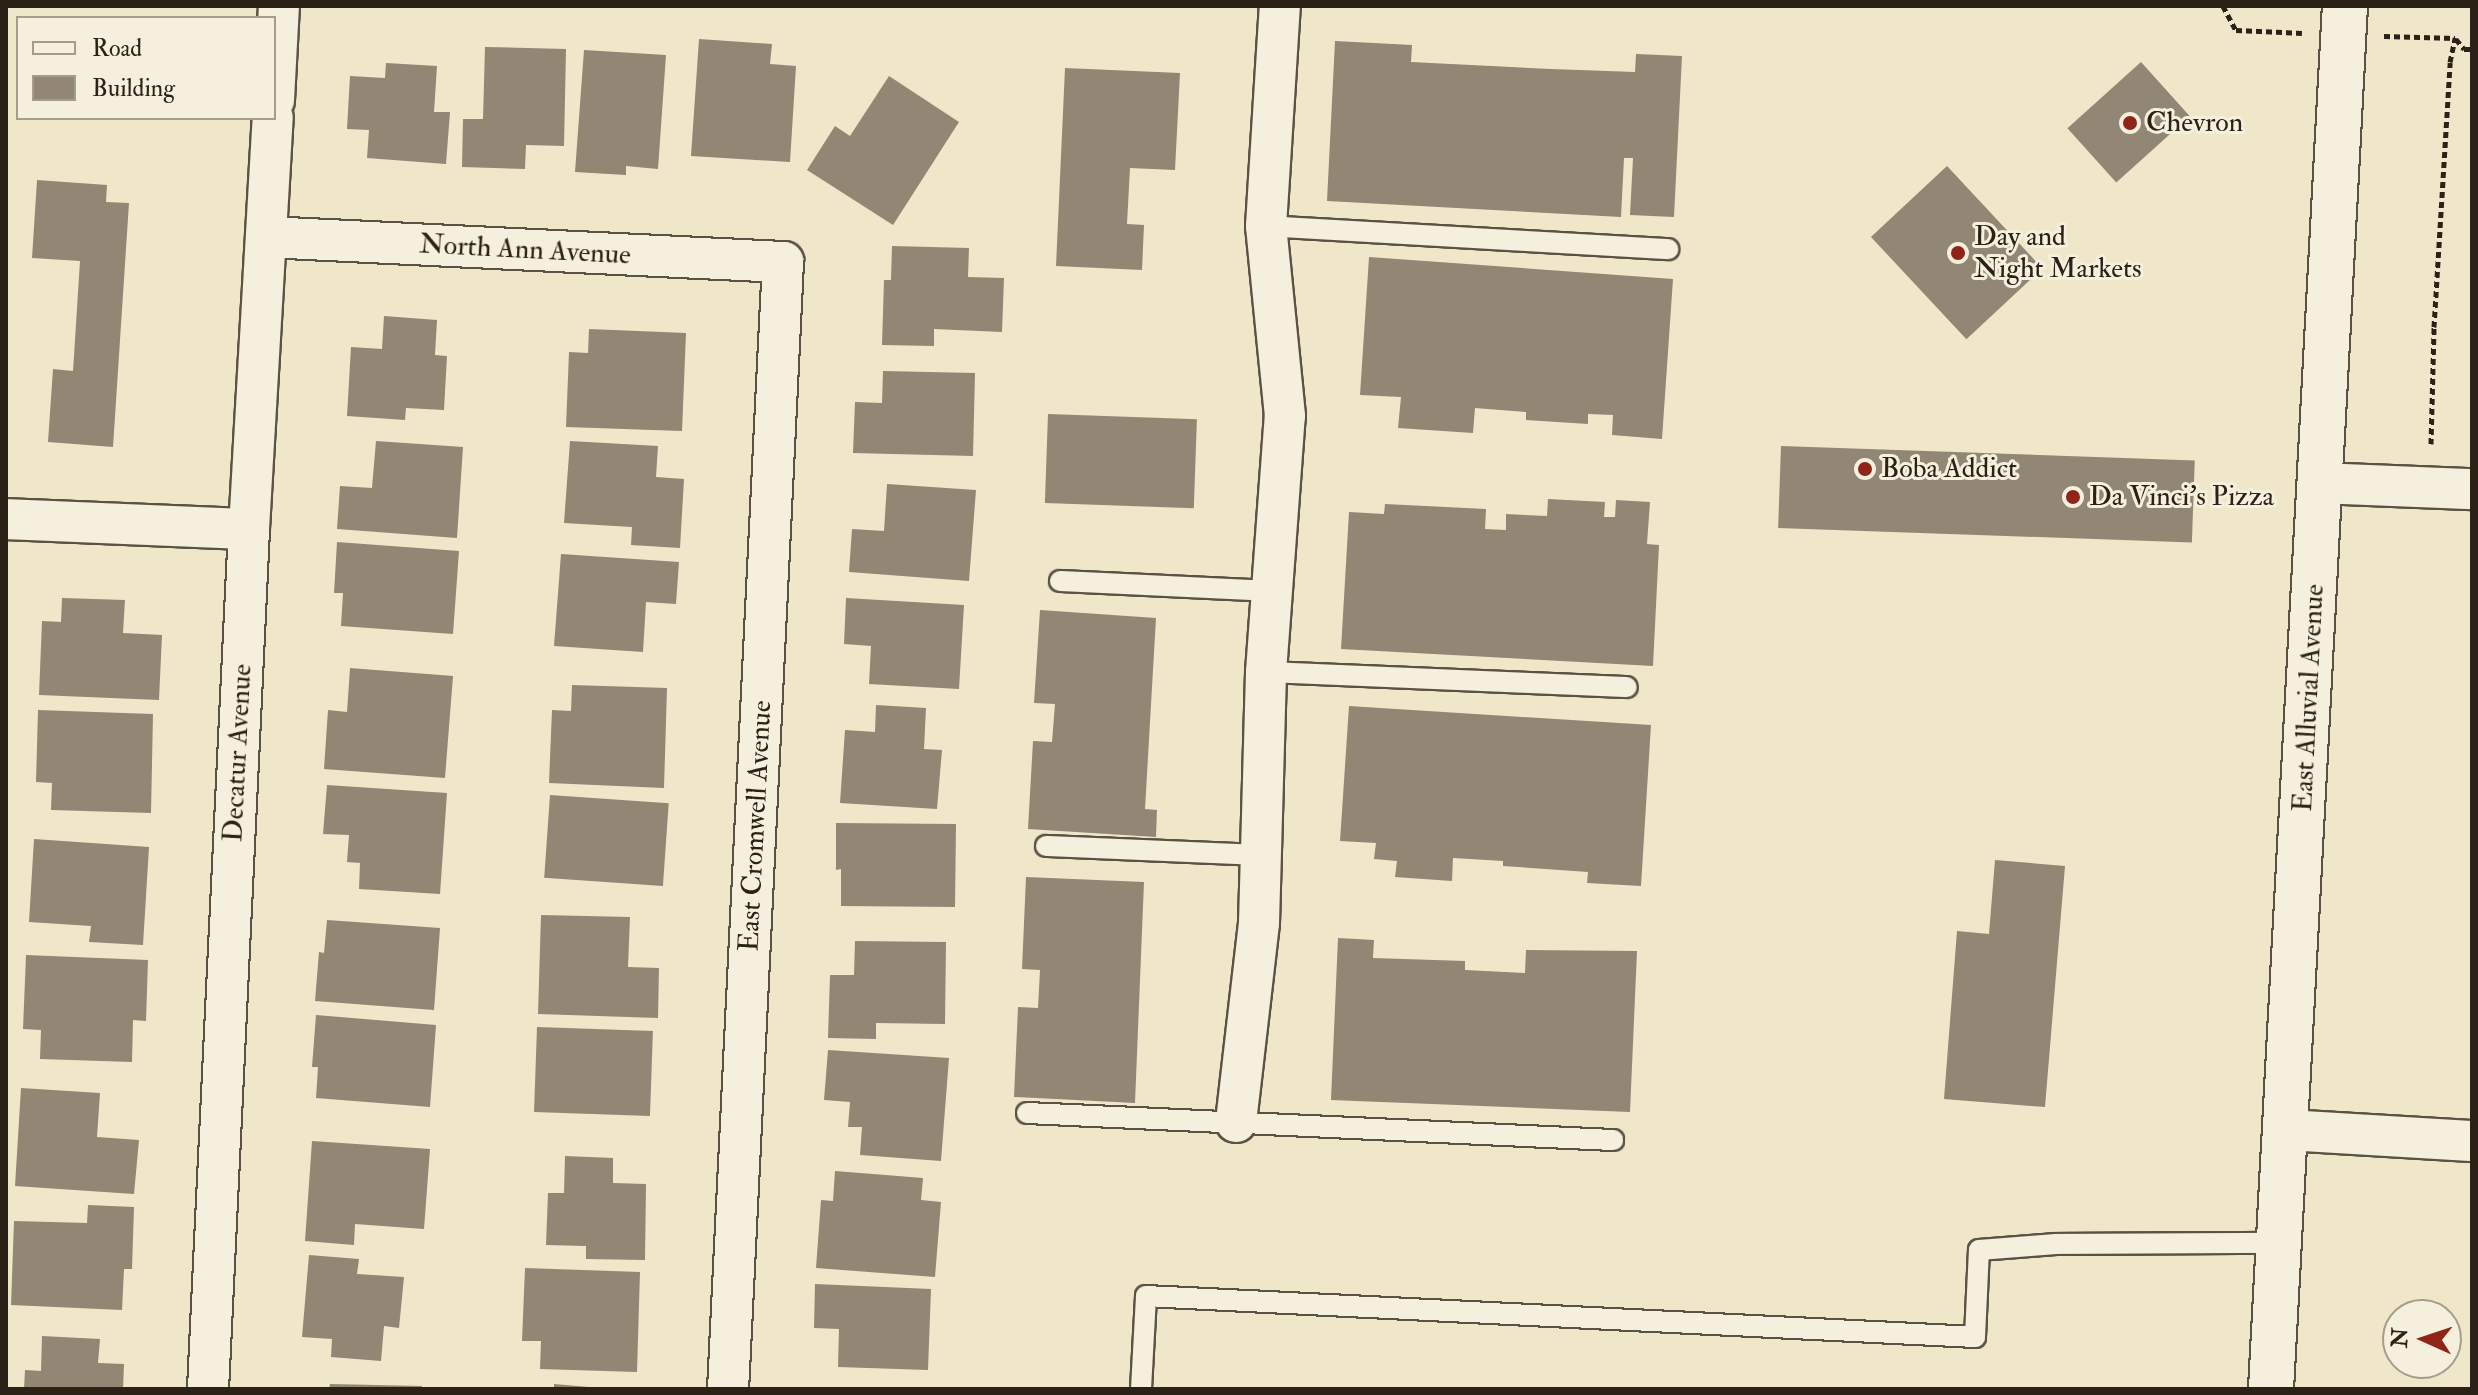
<!DOCTYPE html>
<style>
body{margin:0}
#map{position:relative;width:2478px;height:1395px;overflow:hidden;background:#f0e6ca;font-family:"IM FELL Double Pica",serif}
div>[style]{position:absolute}
[style*='--x']{left:calc(var(--x)*1px);top:calc(var(--y)*1px);width:calc(var(--w)*1px);rotate:calc(var(--a)*1deg)}
.building>*{inset:0;background:#918774;transform-origin:0 0}
.path>*{height:5px;margin-top:-2.5px;transform-origin:0;background:repeating-linear-gradient(90deg,#2b2116 0 6px,transparent 0 10px)}
.roads{filter:drop-shadow(2px 0 #5c5243) drop-shadow(-2px 0 #5c5243) drop-shadow(0 2px #5c5243) drop-shadow(0 -2px #5c5243)}
.service>*{height:20px;margin:-10px;padding:0 10px;transform-origin:10px;border-radius:10px;background:#f5efdd}
.minor>*{height:40px;margin:-20px;padding:0 20px;transform-origin:20px;border-radius:20px;background:#f5efdd}
.tertiary>*{height:44px;margin:-22px;padding:0 22px;transform-origin:22px;border-radius:22px;background:#f5efdd}
.dots>*{width:22px;height:22px;translate:-50% -50%;box-sizing:border-box;border:4px solid #f5efdd;border-radius:50%}
span{translate:-50% -50%;white-space:nowrap;text-align:center;line-height:1.15;-webkit-text-stroke:6px #f5efdd;paint-order:stroke}
.poi-label{font-size:28px;color:#2b2116}
.left{translate:0 -50%;text-align:left}
.street-label{font-size:28px;color:#2b2116}
.frame{position:absolute;inset:0;border:8px solid #2b2116;pointer-events:none}
.legend{position:absolute;left:16px;top:16px;width:260px;height:104px;box-sizing:border-box;background:#f5efdd;border:2px solid #a49d8d;margin:0;padding:10px 14px;list-style:none;font-size:24px;color:#2b2116}
.legend li{display:flex;align-items:center;gap:16px;height:40px}
.legend b{width:40px;border:2px solid #a49d8d}
.north{position:absolute;left:2382px;top:1299px;width:80px;height:80px;box-sizing:border-box;background:#f5efdd;border:2px solid #a49d8d;border-radius:50%;rotate:273deg;font-size:22px;font-weight:700;line-height:32px;text-align:center;color:#2b2116}
.north::after{content:'';display:block;margin:auto;width:28px;height:36px;background:#8f2418;clip-path:polygon(50% 0,100% 100%,50% 72%,0 100%)}
</style>
<div id="map">
<div class="building">
<i style="clip-path:polygon(699px 39px,772px 44px,770px 64px,796px 66px,790px 162px,691px 156px)"></i>
<i style="clip-path:polygon(1335px 41px,1412px 45px,1411px 62px,1551px 69px,1635px 72px,1636px 54px,1682px 56px,1674px 217px,1630px 215px,1633px 158px,1624px 158px,1621px 217px,1327px 201px)"></i>
<i style="clip-path:polygon(485px 47px,566px 49px,564px 146px,526px 145px,525px 169px,462px 167px,463px 119px,483px 119px)"></i>
<i style="clip-path:polygon(584px 50px,666px 55px,658px 169px,626px 166px,626px 175px,575px 172px)"></i>
<i style="left:2141px;top:62px;width:73px;height:99px;rotate:48deg"></i>
<i style="clip-path:polygon(386px 63px,437px 66px,434px 112px,450px 112px,446px 164px,367px 158px,369px 130px,347px 129px,350px 76px,385px 78px)"></i>
<i style="clip-path:polygon(1065px 68px,1180px 73px,1175px 170px,1130px 168px,1127px 224px,1144px 225px,1142px 270px,1056px 266px)"></i>
<i style="clip-path:polygon(889px 76px,959px 122px,893px 225px,807px 170px,835px 126px,850px 136px)"></i>
<i style="left:1947px;top:166px;width:140px;height:104px;rotate:47deg"></i>
<i style="clip-path:polygon(37px 180px,107px 185px,106px 202px,129px 203px,113px 447px,48px 442px,53px 369px,73px 371px,80px 261px,32px 258px)"></i>
<i style="clip-path:polygon(892px 246px,969px 248px,968px 277px,1004px 278px,1002px 332px,934px 329px,934px 346px,882px 345px,884px 280px,891px 280px)"></i>
<i style="clip-path:polygon(1369px 257px,1673px 279px,1662px 439px,1612px 435px,1613px 415px,1588px 414px,1588px 424px,1526px 420px,1526px 412px,1475px 408px,1473px 433px,1398px 428px,1401px 397px,1360px 395px)"></i>
<i style="clip-path:polygon(384px 316px,437px 320px,435px 355px,447px 356px,444px 410px,406px 408px,405px 420px,347px 416px,351px 347px,382px 349px)"></i>
<i style="clip-path:polygon(589px 329px,686px 333px,682px 431px,566px 427px,569px 352px,588px 353px)"></i>
<i style="clip-path:polygon(883px 371px,975px 373px,973px 456px,853px 453px,855px 402px,882px 403px)"></i>
<i style="left:1048px;top:414px;width:149px;height:89px;rotate:2deg"></i>
<i style="clip-path:polygon(376px 441px,463px 447px,457px 538px,337px 529px,340px 486px,372px 488px)"></i>
<i style="clip-path:polygon(570px 441px,658px 446px,656px 477px,684px 479px,680px 548px,631px 545px,632px 527px,564px 523px)"></i>
<i style="left:1781px;top:446px;width:414px;height:82px;rotate:2deg"></i>
<i style="clip-path:polygon(887px 484px,976px 490px,969px 581px,849px 572px,852px 529px,884px 531px)"></i>
<i style="clip-path:polygon(1548px 499px,1605px 502px,1604px 517px,1615px 517px,1616px 500px,1650px 502px,1647px 544px,1659px 545px,1653px 666px,1341px 649px,1349px 512px,1384px 514px,1385px 504px,1486px 509px,1485px 529px,1506px 530px,1506px 514px,1547px 516px)"></i>
<i style="clip-path:polygon(337px 542px,459px 551px,453px 634px,341px 626px,343px 593px,334px 593px)"></i>
<i style="clip-path:polygon(561px 554px,679px 562px,676px 604px,646px 602px,643px 652px,554px 646px)"></i>
<i style="clip-path:polygon(62px 598px,125px 600px,123px 633px,162px 635px,159px 700px,39px 695px,42px 621px,61px 622px)"></i>
<i style="clip-path:polygon(846px 598px,964px 605px,959px 689px,869px 684px,871px 646px,844px 644px)"></i>
<i style="clip-path:polygon(1040px 610px,1156px 618px,1145px 809px,1157px 810px,1156px 837px,1028px 829px,1033px 741px,1052px 742px,1055px 704px,1034px 703px)"></i>
<i style="clip-path:polygon(350px 668px,453px 676px,445px 778px,324px 769px,328px 710px,347px 712px)"></i>
<i style="clip-path:polygon(572px 685px,667px 688px,664px 788px,549px 783px,552px 710px,571px 711px)"></i>
<i style="clip-path:polygon(876px 705px,926px 708px,924px 749px,942px 750px,937px 809px,840px 803px,845px 730px,875px 732px)"></i>
<i style="clip-path:polygon(1349px 706px,1651px 725px,1641px 886px,1587px 883px,1588px 872px,1503px 866px,1503px 861px,1453px 858px,1452px 881px,1395px 877px,1397px 861px,1374px 859px,1376px 843px,1340px 841px)"></i>
<i style="clip-path:polygon(38px 710px,153px 714px,151px 813px,51px 810px,52px 783px,36px 782px)"></i>
<i style="clip-path:polygon(327px 785px,447px 793px,440px 894px,359px 889px,360px 863px,347px 862px,349px 835px,323px 834px)"></i>
<i style="left:550px;top:795px;width:119px;height:83px;rotate:4deg"></i>
<i style="clip-path:polygon(836px 823px,956px 824px,955px 907px,841px 906px,841px 869px,836px 870px)"></i>
<i style="clip-path:polygon(34px 839px,149px 847px,143px 945px,89px 942px,91px 926px,29px 922px)"></i>
<i style="clip-path:polygon(1995px 860px,2065px 866px,2045px 1107px,1944px 1099px,1957px 931px,1989px 934px)"></i>
<i style="clip-path:polygon(1026px 877px,1144px 882px,1135px 1103px,1014px 1097px,1018px 1007px,1038px 1008px,1040px 970px,1022px 969px)"></i>
<i style="clip-path:polygon(541px 915px,630px 917px,628px 967px,659px 968px,658px 1018px,538px 1014px)"></i>
<i style="clip-path:polygon(327px 920px,440px 928px,434px 1010px,315px 1001px,319px 952px,324px 953px)"></i>
<i style="clip-path:polygon(1338px 938px,1374px 940px,1373px 958px,1465px 961px,1465px 970px,1525px 973px,1526px 950px,1637px 951px,1630px 1112px,1331px 1100px)"></i>
<i style="clip-path:polygon(855px 941px,946px 942px,945px 1024px,876px 1023px,876px 1039px,828px 1038px,830px 975px,854px 975px)"></i>
<i style="clip-path:polygon(26px 955px,148px 960px,146px 1021px,133px 1020px,132px 1062px,40px 1059px,41px 1030px,23px 1029px)"></i>
<i style="clip-path:polygon(316px 1015px,436px 1025px,430px 1107px,316px 1098px,318px 1067px,312px 1067px)"></i>
<i style="left:537px;top:1027px;width:116px;height:85px;rotate:2deg"></i>
<i style="clip-path:polygon(828px 1050px,949px 1058px,941px 1161px,860px 1155px,862px 1127px,848px 1127px,850px 1102px,824px 1100px)"></i>
<i style="clip-path:polygon(21px 1088px,100px 1093px,97px 1137px,139px 1140px,134px 1194px,15px 1186px)"></i>
<i style="clip-path:polygon(312px 1141px,430px 1149px,424px 1229px,355px 1224px,354px 1245px,305px 1241px)"></i>
<i style="clip-path:polygon(565px 1156px,613px 1158px,613px 1183px,646px 1184px,645px 1260px,586px 1259px,586px 1246px,546px 1245px,548px 1193px,564px 1193px)"></i>
<i style="clip-path:polygon(835px 1171px,923px 1178px,921px 1200px,941px 1202px,935px 1277px,816px 1268px,821px 1200px,833px 1201px)"></i>
<i style="clip-path:polygon(88px 1205px,134px 1207px,132px 1269px,124px 1269px,122px 1310px,11px 1305px,14px 1221px,87px 1223px)"></i>
<i style="clip-path:polygon(309px 1255px,359px 1259px,357px 1274px,404px 1277px,399px 1328px,384px 1326px,381px 1361px,331px 1357px,332px 1339px,302px 1337px)"></i>
<i style="clip-path:polygon(525px 1268px,640px 1272px,637px 1372px,540px 1369px,541px 1341px,522px 1341px)"></i>
<i style="clip-path:polygon(815px 1284px,931px 1289px,928px 1370px,838px 1367px,839px 1329px,814px 1328px)"></i>
<i style="clip-path:polygon(42px 1336px,100px 1339px,98px 1363px,124px 1364px,123px 1389px,24px 1389px,25px 1370px,41px 1371px)"></i>
<i style="clip-path:polygon(330px 1384px,422px 1386px,422px 1389px,329px 1389px)"></i>
<i style="clip-path:polygon(554px 1384px,589px 1387px,589px 1389px,554px 1389px)"></i>
</div>
<div class="path">
<i style="--x:2223;--y:6;--w:27;--a:62"></i>
<i style="--x:2236;--y:30;--w:66;--a:2.6"></i>
<i style="--x:2384;--y:36;--w:71;--a:1.6"></i>
<i style="--x:2456;--y:39;--w:13;--a:51"></i>
<i style="--x:2464;--y:49;--w:8;--a:0"></i>
<i style="--x:2431;--y:444;--w:117;--a:-88.5"></i>
<i style="--x:2434;--y:327;--w:265;--a:-86.5"></i>
<i style="--x:2450;--y:62;--w:25;--a:-78"></i>
</div>
<div class="roads">
<div class="service">
<i style="--x:1266;--y:226;--w:403;--a:3.3"></i>
<i style="--x:1060;--y:581;--w:213;--a:2.7"></i>
<i style="--x:1266;--y:672;--w:361;--a:2.4"></i>
<i style="--x:1046;--y:846;--w:216;--a:2.4"></i>
<i style="--x:1027;--y:1113;--w:587;--a:2.64"></i>
<i style="--x:1141;--y:1389;--w:93;--a:-86.9"></i>
<i style="--x:1146;--y:1296;--w:830;--a:2.83"></i>
<i style="--x:1975;--y:1337;--w:87;--a:-87.4"></i>
<i style="--x:1979;--y:1250;--w:77;--a:-4.5"></i>
<i style="--x:2056;--y:1244;--w:223;--a:-0.3"></i>
</div>
<div class="minor">
<i style="--x:274;--y:100;--w:94;--a:-87"></i>
<i style="--x:266;--y:237;--w:518;--a:2.77"></i>
<i style="--x:783;--y:262;--w:1128;--a:92.79"></i>
<i style="--x:2320;--y:483;--w:152;--a:2.3"></i>
<i style="--x:6;--y:519;--w:243;--a:2.4"></i>
<i style="--x:1236;--y:1122;--w:200;--a:-83.4"></i>
<i style="--x:1259;--y:923;--w:251;--a:-88.4"></i>
<i style="--x:1266;--y:672;--w:257;--a:-85.8"></i>
<i style="--x:1285;--y:416;--w:191;--a:-95.7"></i>
<i style="--x:1266;--y:226;--w:220;--a:-86.4"></i>
<i style="--x:2286;--y:1130;--w:186;--a:3.4"></i>
<i style="--x:208;--y:1389;--w:861;--a:-87.27"></i>
<i style="--x:249;--y:529;--w:412;--a:-86.7"></i>
</div>
<div class="tertiary">
<i style="--x:2271;--y:1389;--w:1385;--a:-86.94"></i>
</div>
</div>
<div class="dots">
<i style="left:2130px;top:123px;background:#8f2418"></i>
<i style="left:1958px;top:253px;background:#8f2418"></i>
<i style="left:1865px;top:469px;background:#8f2418"></i>
<i style="left:2073px;top:497px;background:#8f2418"></i>
</div>
<div class="poi-label">
<span class="left" style="left:2146px;top:123px">Chevron</span>
<span class="left" style="left:1974px;top:253px">Day and<br>Night Markets</span>
<span class="left" style="left:1881px;top:469px">Boba Addict</span>
<span class="left" style="left:2089px;top:497px">Da Vinci's Pizza</span>
</div>
<div class="street-label">
<span style="left:525px;top:250px;rotate:3deg">North Ann Avenue</span>
<span style="left:2309px;top:698px;rotate:-87deg">East Alluvial Avenue</span>
<span style="left:238px;top:753px;rotate:-87deg">Decatur Avenue</span>
<span style="left:756px;top:826px;rotate:-87deg">East Cromwell Avenue</span>
</div>
<div class="frame"></div>
<ul class="legend">
<li><b style="height:10px;background:#f5efdd"></b>Road</li>
<li><b style="height:22px;background:#918774"></b>Building</li>
</ul>
<div class="north">N</div>
</div>
